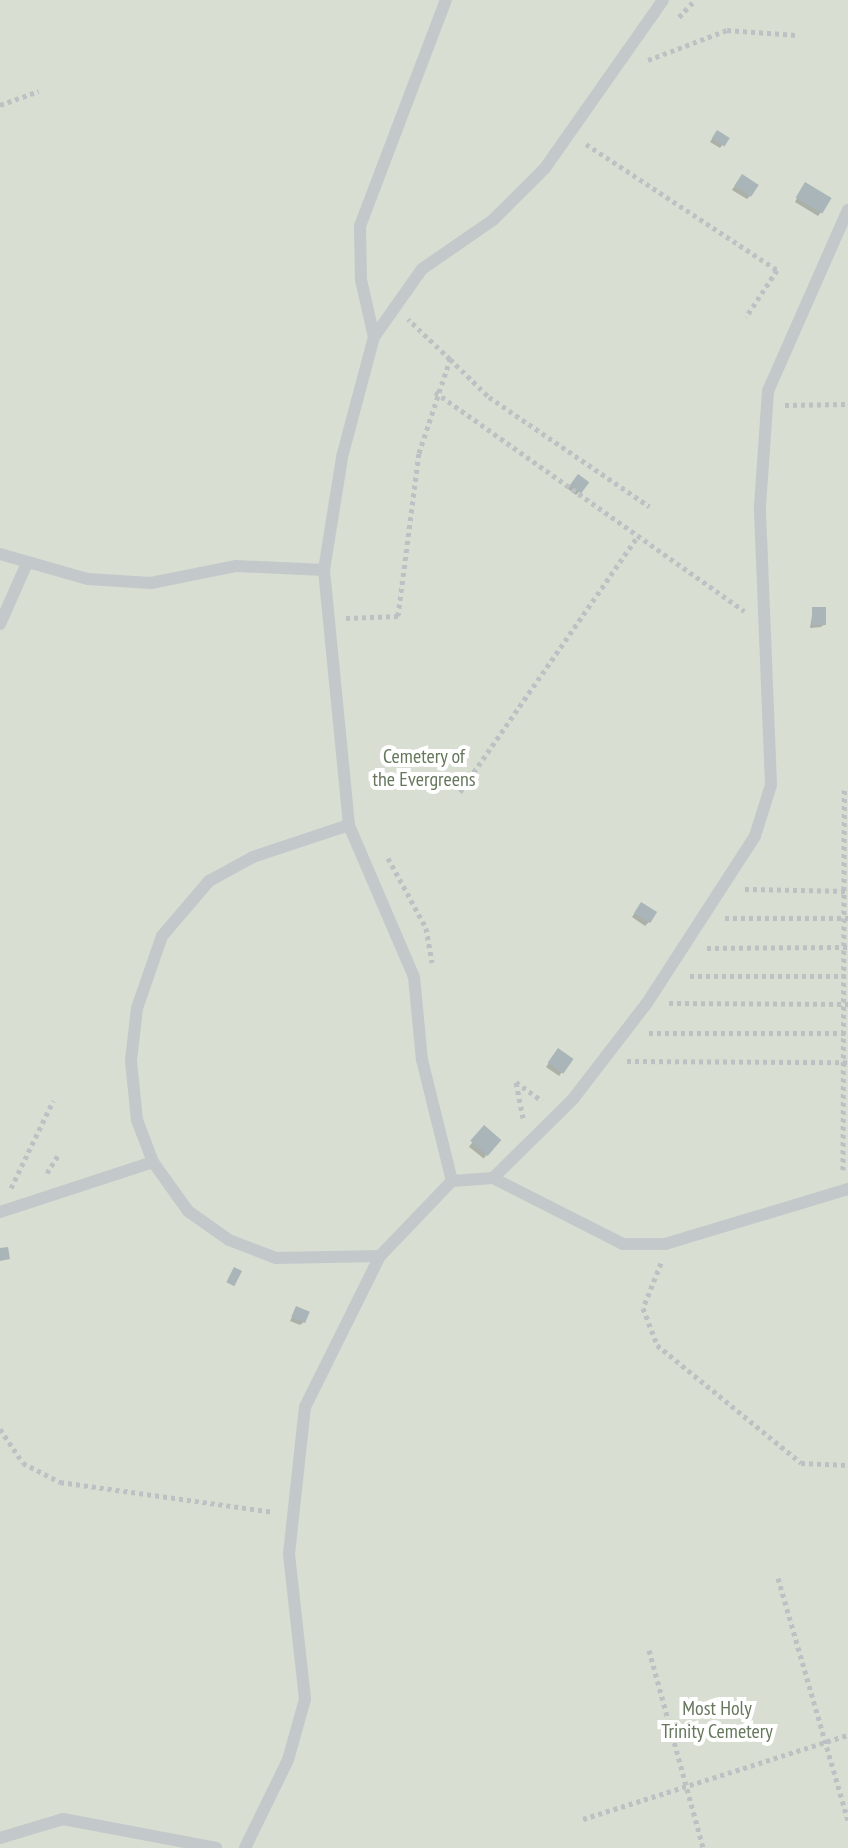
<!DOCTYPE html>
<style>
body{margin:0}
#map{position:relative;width:848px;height:1848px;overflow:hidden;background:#f6f5f2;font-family:"PT Sans Narrow",sans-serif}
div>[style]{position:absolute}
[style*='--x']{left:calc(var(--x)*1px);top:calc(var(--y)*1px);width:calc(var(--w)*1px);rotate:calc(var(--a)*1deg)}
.green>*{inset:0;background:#d8ded2;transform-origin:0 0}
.shadow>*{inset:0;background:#0003;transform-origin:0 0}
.building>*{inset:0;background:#a9b5b8;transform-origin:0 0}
.path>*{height:5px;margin-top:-2.5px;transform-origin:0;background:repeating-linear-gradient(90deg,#bec1c3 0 4px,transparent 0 8px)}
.service>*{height:12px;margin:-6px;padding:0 6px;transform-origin:6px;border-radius:6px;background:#c3c8cb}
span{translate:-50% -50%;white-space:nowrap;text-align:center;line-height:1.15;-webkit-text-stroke:8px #fff;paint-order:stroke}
.park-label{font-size:20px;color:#66775d}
</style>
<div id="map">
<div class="green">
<i style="left:0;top:0;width:848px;height:1848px"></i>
</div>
<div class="shadow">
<i style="clip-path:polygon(714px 136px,727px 139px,720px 148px,710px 142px)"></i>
<i style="clip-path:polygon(739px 180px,750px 196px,747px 199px,732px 190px)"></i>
<i style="clip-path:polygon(802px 188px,821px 212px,818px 216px,795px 202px)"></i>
<i style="clip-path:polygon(574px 480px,579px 492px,576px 495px,568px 489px)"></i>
<i style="clip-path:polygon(813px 609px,825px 624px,821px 627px,810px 628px)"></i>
<i style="clip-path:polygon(638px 908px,649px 922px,645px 926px,632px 917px)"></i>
<i style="clip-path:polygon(555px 1054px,562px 1072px,559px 1076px,546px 1067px)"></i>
<i style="left:484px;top:1128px;width:19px;height:24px;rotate:39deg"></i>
<i style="clip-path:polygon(297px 1308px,304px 1322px,300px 1325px,290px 1321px)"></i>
</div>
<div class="building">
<i style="left:717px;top:130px;width:15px;height:10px;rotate:32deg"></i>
<i style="left:742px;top:174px;width:20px;height:14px;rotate:33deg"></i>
<i style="left:805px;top:182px;width:31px;height:18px;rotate:31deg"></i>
<i style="left:578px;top:474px;width:14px;height:14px;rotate:36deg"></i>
<i style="left:812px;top:607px;width:14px;height:18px"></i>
<i style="left:641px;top:902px;width:19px;height:13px;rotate:32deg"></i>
<i style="left:558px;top:1048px;width:19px;height:18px;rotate:35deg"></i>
<i style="left:484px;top:1125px;width:23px;height:21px;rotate:41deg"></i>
<i style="clip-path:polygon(8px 1247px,10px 1259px,0 1261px,0 1248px)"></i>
<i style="left:234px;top:1267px;width:9px;height:17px;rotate:27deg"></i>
<i style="left:296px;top:1306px;width:15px;height:12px;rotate:23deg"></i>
</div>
<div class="path">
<i style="--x:679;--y:17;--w:23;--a:-47"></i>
<i style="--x:648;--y:60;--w:85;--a:-20.8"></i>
<i style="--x:727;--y:30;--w:69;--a:4.1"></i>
<i style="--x:0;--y:105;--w:41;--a:-19.7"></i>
<i style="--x:586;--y:144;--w:229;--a:33.4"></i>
<i style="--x:777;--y:270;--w:56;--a:123.4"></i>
<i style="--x:450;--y:359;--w:54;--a:44.3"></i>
<i style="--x:489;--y:397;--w:194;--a:34.3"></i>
<i style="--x:435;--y:392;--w:379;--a:35.3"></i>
<i style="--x:785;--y:405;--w:63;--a:-0.9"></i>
<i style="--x:346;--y:618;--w:52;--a:-2.2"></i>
<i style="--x:398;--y:616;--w:164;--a:-82.7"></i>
<i style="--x:419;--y:453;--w:99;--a:-71.7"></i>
<i style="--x:450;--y:359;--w:58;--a:-136.4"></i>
<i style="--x:460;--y:792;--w:312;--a:-55.2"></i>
<i style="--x:388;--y:858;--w:80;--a:61.5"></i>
<i style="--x:426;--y:928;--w:35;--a:80"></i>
<i style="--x:745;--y:889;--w:103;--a:1.1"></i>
<i style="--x:725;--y:918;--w:123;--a:0"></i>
<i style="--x:707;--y:948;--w:141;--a:-0.4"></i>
<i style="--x:690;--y:976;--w:158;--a:0"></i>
<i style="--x:669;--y:1003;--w:179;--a:0.3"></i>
<i style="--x:649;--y:1033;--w:199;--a:0"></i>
<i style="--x:627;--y:1061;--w:221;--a:0.3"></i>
<i style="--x:523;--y:1118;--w:37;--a:-101"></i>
<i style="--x:516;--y:1082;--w:32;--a:36"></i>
<i style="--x:843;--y:1170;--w:380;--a:-89.8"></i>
<i style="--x:47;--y:1173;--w:22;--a:-58"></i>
<i style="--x:11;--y:1188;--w:97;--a:-64.2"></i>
<i style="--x:661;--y:1263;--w:48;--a:111.8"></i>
<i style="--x:643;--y:1308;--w:40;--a:69"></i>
<i style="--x:657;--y:1345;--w:186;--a:39.3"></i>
<i style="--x:801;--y:1463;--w:47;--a:2.4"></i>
<i style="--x:0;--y:1429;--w:41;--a:55.9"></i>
<i style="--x:23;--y:1463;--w:42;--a:27.2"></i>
<i style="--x:60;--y:1482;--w:216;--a:8"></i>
<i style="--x:778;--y:1578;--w:252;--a:73.9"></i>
<i style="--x:649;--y:1650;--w:205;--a:74.7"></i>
<i style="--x:583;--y:1819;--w:278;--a:-17.6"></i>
</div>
<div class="service">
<i style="--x:374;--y:337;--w:58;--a:-102.8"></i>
<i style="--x:361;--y:280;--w:54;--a:-91.1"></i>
<i style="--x:360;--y:226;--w:242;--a:-69.2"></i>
<i style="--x:0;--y:554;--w:91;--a:15.9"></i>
<i style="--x:88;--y:579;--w:63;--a:3.6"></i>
<i style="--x:151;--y:583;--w:87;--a:-11.3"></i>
<i style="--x:236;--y:566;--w:88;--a:2.6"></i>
<i style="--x:0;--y:624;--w:67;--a:-66.1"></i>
<i style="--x:349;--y:825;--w:101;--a:161.6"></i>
<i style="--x:253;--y:857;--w:50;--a:151.4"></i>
<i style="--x:209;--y:881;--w:72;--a:130.5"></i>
<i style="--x:162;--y:936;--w:76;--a:109.1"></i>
<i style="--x:137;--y:1008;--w:53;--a:96.5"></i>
<i style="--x:131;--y:1061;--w:59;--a:84.2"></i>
<i style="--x:137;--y:1120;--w:45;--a:69.1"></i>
<i style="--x:153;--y:1162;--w:60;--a:54.5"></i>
<i style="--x:188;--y:1211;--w:50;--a:35.3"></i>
<i style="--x:229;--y:1240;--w:50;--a:21"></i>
<i style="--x:276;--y:1258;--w:104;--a:-1.1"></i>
<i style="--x:493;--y:1178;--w:112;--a:-44.6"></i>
<i style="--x:573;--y:1099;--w:121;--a:-52.4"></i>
<i style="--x:647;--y:1003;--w:199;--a:-57.1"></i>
<i style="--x:755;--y:836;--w:53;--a:-72.6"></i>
<i style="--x:771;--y:785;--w:279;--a:-92.3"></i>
<i style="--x:760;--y:506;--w:115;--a:-86"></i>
<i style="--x:768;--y:391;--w:198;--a:-66.2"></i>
<i style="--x:452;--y:1181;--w:41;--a:-4.2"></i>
<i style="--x:493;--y:1178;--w:146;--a:26.9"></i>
<i style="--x:623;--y:1244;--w:42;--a:0"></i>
<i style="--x:665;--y:1244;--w:191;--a:-16.7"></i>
<i style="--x:0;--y:1212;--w:161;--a:-18.1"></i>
<i style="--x:0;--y:1838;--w:66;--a:-16.8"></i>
<i style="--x:63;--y:1819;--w:156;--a:10.7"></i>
<i style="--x:245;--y:1848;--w:98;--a:-64"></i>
<i style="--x:288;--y:1760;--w:63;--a:-74.4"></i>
<i style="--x:305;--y:1699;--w:146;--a:-96.3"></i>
<i style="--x:289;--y:1554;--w:148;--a:-83.8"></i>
<i style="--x:305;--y:1407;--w:169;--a:-63.6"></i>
<i style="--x:380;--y:1256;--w:104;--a:-46.2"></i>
<i style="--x:452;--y:1181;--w:125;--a:-103.9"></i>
<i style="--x:422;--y:1060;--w:83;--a:-95.5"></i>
<i style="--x:414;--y:977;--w:165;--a:-113.2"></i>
<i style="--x:349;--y:825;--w:256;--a:-95.6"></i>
<i style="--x:324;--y:570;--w:114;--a:-80.9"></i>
<i style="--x:342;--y:457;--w:124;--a:-75.1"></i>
<i style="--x:374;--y:337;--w:83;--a:-54.8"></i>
<i style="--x:422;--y:269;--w:86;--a:-34.6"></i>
<i style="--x:493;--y:220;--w:74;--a:-45"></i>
<i style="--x:545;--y:168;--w:205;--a:-54.9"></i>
</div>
<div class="park-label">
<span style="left:424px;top:768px">Cemetery of<br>the Evergreens</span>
<span style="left:717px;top:1720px">Most Holy<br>Trinity Cemetery</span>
</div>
</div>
